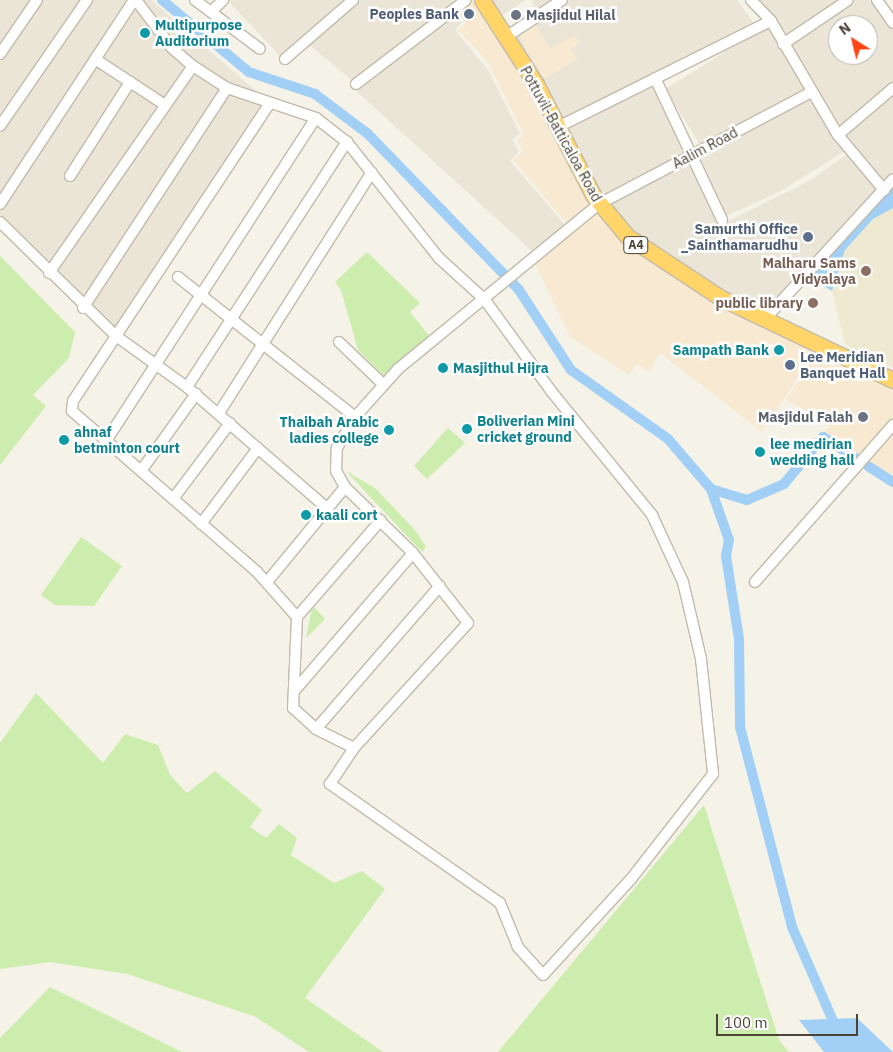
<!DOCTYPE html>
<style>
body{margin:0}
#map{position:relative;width:893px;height:1052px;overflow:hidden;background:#f5f2e8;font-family:"IBM Plex Sans",sans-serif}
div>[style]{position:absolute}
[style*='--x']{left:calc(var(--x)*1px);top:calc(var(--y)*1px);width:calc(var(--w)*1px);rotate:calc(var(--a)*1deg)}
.residential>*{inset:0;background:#eae5d6;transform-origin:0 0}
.commercial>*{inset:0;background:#f8ead2}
.education>*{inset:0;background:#f0e9d1}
.green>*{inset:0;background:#cdedae}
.water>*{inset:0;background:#a1cff6}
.canal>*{height:10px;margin:-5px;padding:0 5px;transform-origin:5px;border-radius:5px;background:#a1cff6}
.roads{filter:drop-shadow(1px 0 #c2bbaa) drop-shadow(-1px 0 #c2bbaa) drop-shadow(0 1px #c2bbaa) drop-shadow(0 -1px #c2bbaa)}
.minor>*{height:10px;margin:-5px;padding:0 5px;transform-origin:5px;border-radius:5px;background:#fff}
.highway>*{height:15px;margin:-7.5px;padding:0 7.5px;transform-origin:7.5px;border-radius:7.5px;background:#ffd56a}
.dots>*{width:14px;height:14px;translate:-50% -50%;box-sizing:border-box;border:2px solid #fff;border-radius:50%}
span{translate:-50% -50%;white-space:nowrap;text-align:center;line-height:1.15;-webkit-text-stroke:5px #fff;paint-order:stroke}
.shield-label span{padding:1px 4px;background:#fff;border:1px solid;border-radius:4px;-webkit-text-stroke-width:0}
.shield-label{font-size:12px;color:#4a4336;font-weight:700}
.service-label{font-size:14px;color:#4e5e75;font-weight:700}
.right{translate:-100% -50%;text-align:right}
.left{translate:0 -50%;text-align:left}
.worship-label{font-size:14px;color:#5b616d;font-weight:700}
.culture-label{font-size:14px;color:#0d838f;font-weight:700}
.street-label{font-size:14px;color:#4a4336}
.education-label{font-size:14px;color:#785e54;font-weight:700}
.north{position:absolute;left:828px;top:15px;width:50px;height:50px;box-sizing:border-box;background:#fff;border:1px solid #b7b4af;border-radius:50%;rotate:324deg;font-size:14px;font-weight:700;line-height:20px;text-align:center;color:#4a4336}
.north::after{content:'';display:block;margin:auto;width:18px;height:22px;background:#ff4516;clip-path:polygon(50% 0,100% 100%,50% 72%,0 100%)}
.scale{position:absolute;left:716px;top:1014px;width:142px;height:22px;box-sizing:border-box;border:2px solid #4a4336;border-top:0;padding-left:6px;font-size:15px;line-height:18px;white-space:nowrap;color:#4a4336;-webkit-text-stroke:4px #fff;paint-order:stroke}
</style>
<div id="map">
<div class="residential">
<i style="clip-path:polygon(0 0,151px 0,270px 103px,120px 337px,0 226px)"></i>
<i style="clip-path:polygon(227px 0,351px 0,284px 60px)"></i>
<i style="clip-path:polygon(357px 0,451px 0,455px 4px,354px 82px,308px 44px)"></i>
<i style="clip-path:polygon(491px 0,526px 0,502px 15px)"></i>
<i style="clip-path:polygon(531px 0,559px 0,538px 13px)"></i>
<i style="clip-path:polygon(569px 0,737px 0,755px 25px,561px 121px,511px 37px)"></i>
<i style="clip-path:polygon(757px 0,846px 0,785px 42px)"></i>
<i style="clip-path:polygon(evenodd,853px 0,873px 0,893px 28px,893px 82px,838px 130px,786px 46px,853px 0,838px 25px,868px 25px,868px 55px,838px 55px,838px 25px)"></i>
<i style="clip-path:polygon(454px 14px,462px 23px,455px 30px,488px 70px,520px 134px,512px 140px,519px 151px,510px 161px,566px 226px,533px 252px,354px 89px)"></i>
<i style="left:768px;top:25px;width:76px;height:121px;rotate:58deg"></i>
<i style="left:653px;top:81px;width:81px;height:102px;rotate:64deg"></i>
<i style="clip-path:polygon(893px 90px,893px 172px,883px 184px,844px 135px)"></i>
<i style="clip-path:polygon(807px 96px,847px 150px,779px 192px,724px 217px,695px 156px)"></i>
<i style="clip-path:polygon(849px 153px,881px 190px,765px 316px,649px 251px,604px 205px,691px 158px,726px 222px,809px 181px)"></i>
</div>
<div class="commercial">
<i style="clip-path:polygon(472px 0,477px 0,519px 64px,593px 205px,570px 227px,513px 160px,523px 151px,517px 140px,524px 135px,487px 61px,458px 30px,466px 23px,457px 11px)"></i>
<i style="clip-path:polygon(535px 24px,550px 49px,575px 35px,580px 43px,571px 48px,578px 59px,544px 79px,518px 34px)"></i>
<i style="clip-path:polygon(598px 211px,619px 237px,816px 350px,762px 432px,660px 353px,649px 372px,637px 364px,629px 375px,570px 337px,535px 263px)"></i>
<i style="clip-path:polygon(818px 351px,893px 388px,893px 417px,860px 456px,824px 434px,829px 424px,786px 400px)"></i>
<i style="clip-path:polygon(893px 433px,893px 479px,868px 463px)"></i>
</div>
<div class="education">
<i style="clip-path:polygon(893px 208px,893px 368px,845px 344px,832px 291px,845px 250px,873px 219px)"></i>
</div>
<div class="green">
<i style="clip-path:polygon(367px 252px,420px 303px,410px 312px,430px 337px,384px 376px,358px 350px,341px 290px,335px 282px)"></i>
<i style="clip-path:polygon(0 256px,75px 332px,69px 358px,33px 395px,46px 406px,0 465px)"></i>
<i style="clip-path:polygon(448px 428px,465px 443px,427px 479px,414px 466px)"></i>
<i style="clip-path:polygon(346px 471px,375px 488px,416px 531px,426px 547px,422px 552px)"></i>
<i style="clip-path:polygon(81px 537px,122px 566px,94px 606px,55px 605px,41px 595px)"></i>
<i style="clip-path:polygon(314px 607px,325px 619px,306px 638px,311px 612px)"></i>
<i style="clip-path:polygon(36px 693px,103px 763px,125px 734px,158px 745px,170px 775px,187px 793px,215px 771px,262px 810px,250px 827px,266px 838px,279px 824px,297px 838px,291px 855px,334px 883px,362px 871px,385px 889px,305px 998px,383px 1052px,309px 1052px,256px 1017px,127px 974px,50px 962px,0 969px,0 743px)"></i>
<i style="clip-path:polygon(704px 805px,779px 1040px,789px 1052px,498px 1052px)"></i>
<i style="clip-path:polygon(50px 987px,182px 1052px,0 1052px,0 1038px)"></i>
</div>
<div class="water">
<i style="clip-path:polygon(893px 188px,893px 208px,873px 219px,845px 250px,832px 291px,810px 278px)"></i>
<i style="clip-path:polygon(857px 1018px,893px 1052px,824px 1052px,799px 1020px)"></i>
</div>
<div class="canal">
<i style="--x:162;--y:0;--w:113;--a:39.6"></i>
<i style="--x:249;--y:72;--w:70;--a:18.4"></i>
<i style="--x:315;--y:94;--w:66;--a:37"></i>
<i style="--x:368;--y:134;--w:217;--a:45.9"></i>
<i style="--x:519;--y:290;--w:95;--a:57"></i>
<i style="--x:571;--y:370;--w:119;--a:35.4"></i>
<i style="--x:668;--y:439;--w:66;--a:49.3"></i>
<i style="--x:711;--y:489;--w:54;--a:70.6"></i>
<i style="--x:729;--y:540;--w:16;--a:101"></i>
<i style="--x:726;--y:556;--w:84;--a:81.1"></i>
<i style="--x:739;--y:639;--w:88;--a:89.3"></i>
<i style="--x:740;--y:727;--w:207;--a:75.4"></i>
<i style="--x:792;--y:927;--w:112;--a:66.4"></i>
<i style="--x:868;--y:466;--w:30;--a:33"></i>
<i style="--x:711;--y:489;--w:38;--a:17"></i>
<i style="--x:747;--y:500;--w:40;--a:-23.4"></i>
<i style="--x:784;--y:484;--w:61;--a:-50.3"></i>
<i style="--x:823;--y:437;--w:38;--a:33"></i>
</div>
<div class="roads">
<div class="minor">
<i style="--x:136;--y:0;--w:60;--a:53.1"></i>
<i style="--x:172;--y:48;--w:28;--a:41"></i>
<i style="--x:193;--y:66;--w:40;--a:32.9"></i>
<i style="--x:227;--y:88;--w:94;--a:18.6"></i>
<i style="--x:316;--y:118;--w:39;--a:38"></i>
<i style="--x:347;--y:142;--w:148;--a:51.6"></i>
<i style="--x:439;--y:258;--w:62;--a:42.4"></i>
<i style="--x:485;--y:300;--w:112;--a:54"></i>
<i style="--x:551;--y:391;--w:160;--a:50.8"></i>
<i style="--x:652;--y:515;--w:74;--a:65.2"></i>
<i style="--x:683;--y:582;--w:79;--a:76.8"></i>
<i style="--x:701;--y:659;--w:116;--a:84"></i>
<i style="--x:713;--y:774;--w:133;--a:128"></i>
<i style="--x:631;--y:879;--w:130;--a:132.5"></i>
<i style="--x:543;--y:975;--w:38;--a:-132"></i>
<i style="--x:518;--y:947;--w:48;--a:-112.2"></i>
<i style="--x:500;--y:903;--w:208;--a:-145"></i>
<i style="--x:330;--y:784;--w:43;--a:-56.3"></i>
<i style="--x:195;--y:0;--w:81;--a:37"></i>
<i style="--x:751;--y:0;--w:29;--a:46"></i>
<i style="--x:771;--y:21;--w:132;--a:59.6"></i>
<i style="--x:838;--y:135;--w:72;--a:50.1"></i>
<i style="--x:877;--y:0;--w:28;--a:55"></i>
<i style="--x:212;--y:11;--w:16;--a:-45"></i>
<i style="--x:506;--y:37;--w:67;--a:-33.5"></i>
<i style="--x:783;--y:44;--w:78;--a:-34.1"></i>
<i style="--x:0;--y:54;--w:65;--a:-55.6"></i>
<i style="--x:95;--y:59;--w:84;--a:33.3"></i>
<i style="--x:285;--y:59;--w:90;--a:-40.9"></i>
<i style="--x:655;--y:78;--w:157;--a:64.7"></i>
<i style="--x:356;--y:84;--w:138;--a:-37.4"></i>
<i style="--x:270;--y:103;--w:279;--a:123.5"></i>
<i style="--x:116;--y:336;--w:87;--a:35.7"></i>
<i style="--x:187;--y:387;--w:186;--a:40.9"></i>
<i style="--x:0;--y:126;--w:153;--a:-55.4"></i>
<i style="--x:558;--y:127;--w:238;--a:-26.5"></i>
<i style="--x:838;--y:135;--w:72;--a:-40.5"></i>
<i style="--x:70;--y:176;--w:112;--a:-57.4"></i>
<i style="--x:0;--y:204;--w:244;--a:-56.7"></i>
<i style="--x:0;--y:222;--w:163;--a:44.5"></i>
<i style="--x:116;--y:336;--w:78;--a:123.5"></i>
<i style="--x:73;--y:401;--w:10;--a:96"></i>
<i style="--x:72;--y:411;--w:245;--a:41"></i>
<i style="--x:257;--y:572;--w:60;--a:48.4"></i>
<i style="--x:297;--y:617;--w:91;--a:92.5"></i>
<i style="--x:293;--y:708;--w:31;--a:42"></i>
<i style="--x:316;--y:729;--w:42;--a:26.6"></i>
<i style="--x:354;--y:748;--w:169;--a:-47.6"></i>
<i style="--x:468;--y:623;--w:89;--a:-128.2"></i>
<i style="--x:413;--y:553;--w:95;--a:-135.9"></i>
<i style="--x:345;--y:487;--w:18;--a:-119"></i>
<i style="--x:336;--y:471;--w:23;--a:-88"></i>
<i style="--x:337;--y:448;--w:36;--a:-60"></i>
<i style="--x:355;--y:417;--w:64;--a:-48.1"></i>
<i style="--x:398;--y:369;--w:260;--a:-39.4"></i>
<i style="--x:599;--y:204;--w:240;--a:-27.8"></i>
<i style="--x:49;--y:273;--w:252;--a:-55.2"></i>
<i style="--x:178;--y:277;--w:226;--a:38.3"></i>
<i style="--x:83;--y:308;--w:263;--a:-56.8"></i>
<i style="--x:764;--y:320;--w:191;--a:-47.5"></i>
<i style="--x:339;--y:342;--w:62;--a:43.7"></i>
<i style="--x:187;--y:387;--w:293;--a:-56.9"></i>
<i style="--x:219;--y:413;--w:285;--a:-57.6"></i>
<i style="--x:106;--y:441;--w:385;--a:-57"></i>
<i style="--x:141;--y:471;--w:95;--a:-54.5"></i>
<i style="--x:173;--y:499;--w:95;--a:-53.1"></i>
<i style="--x:201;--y:524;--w:95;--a:-53.1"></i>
<i style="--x:267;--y:582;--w:123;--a:-50.6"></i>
<i style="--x:755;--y:582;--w:209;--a:-48.7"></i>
<i style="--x:297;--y:617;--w:128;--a:-49.1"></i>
<i style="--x:296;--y:689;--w:179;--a:-49.3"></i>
<i style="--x:316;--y:729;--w:189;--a:-49.1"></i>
</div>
<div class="highway">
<i style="--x:482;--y:0;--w:100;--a:57.3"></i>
<i style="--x:536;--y:84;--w:125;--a:62.8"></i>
<i style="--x:593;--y:195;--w:53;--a:50.3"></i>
<i style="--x:627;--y:236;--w:113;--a:33.4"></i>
<i style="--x:721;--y:298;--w:191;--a:25.5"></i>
</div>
</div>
<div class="dots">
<i style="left:469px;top:14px;background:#5c6f8a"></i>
<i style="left:516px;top:15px;background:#6b7280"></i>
<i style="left:145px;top:33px;background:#0f9aa8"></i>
<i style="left:808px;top:237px;background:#5c6f8a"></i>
<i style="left:866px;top:271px;background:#8d6e63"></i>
<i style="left:813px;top:303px;background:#8d6e63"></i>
<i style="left:779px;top:350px;background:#0f9aa8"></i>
<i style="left:790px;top:365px;background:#5c6f8a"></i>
<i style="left:443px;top:368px;background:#0f9aa8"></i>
<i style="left:863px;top:417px;background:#6b7280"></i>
<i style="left:467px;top:429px;background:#0f9aa8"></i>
<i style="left:389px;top:430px;background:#0f9aa8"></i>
<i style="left:64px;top:440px;background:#0f9aa8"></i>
<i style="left:760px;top:452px;background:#0f9aa8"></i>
<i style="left:306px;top:515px;background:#0f9aa8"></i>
</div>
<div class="shield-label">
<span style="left:636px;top:245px">A4</span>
</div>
<div class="service-label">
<span class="right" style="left:459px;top:14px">Peoples Bank</span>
<span class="right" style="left:798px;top:237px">Samurthi Office<br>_Sainthamarudhu</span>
<span class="left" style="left:800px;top:365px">Lee Meridian<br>Banquet Hall</span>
</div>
<div class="worship-label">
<span class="left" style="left:526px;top:15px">Masjidul Hilal</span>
<span class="right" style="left:853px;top:417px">Masjidul Falah</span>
</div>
<div class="culture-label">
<span class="left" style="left:155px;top:33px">Multipurpose<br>Auditorium</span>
<span class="right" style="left:769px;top:350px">Sampath Bank</span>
<span class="left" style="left:453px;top:368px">Masjithul Hijra</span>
<span class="left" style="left:477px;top:429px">Boliverian Mini<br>cricket ground</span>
<span class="right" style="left:379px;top:430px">Thaibah Arabic<br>ladies college</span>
<span class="left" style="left:74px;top:440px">ahnaf<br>betminton court</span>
<span class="left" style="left:770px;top:452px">lee medirian<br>wedding hall</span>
<span class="left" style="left:316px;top:515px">kaali cort</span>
</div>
<div class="street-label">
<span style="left:561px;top:134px;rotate:61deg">Pottuvil-Batticaloa Road</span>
<span style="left:705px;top:148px;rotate:-28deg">Aalim Road</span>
</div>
<div class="education-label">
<span class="right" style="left:856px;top:271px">Malharu Sams<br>Vidyalaya</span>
<span class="right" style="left:803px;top:303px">public library</span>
</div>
<div class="north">N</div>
<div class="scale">100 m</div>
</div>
